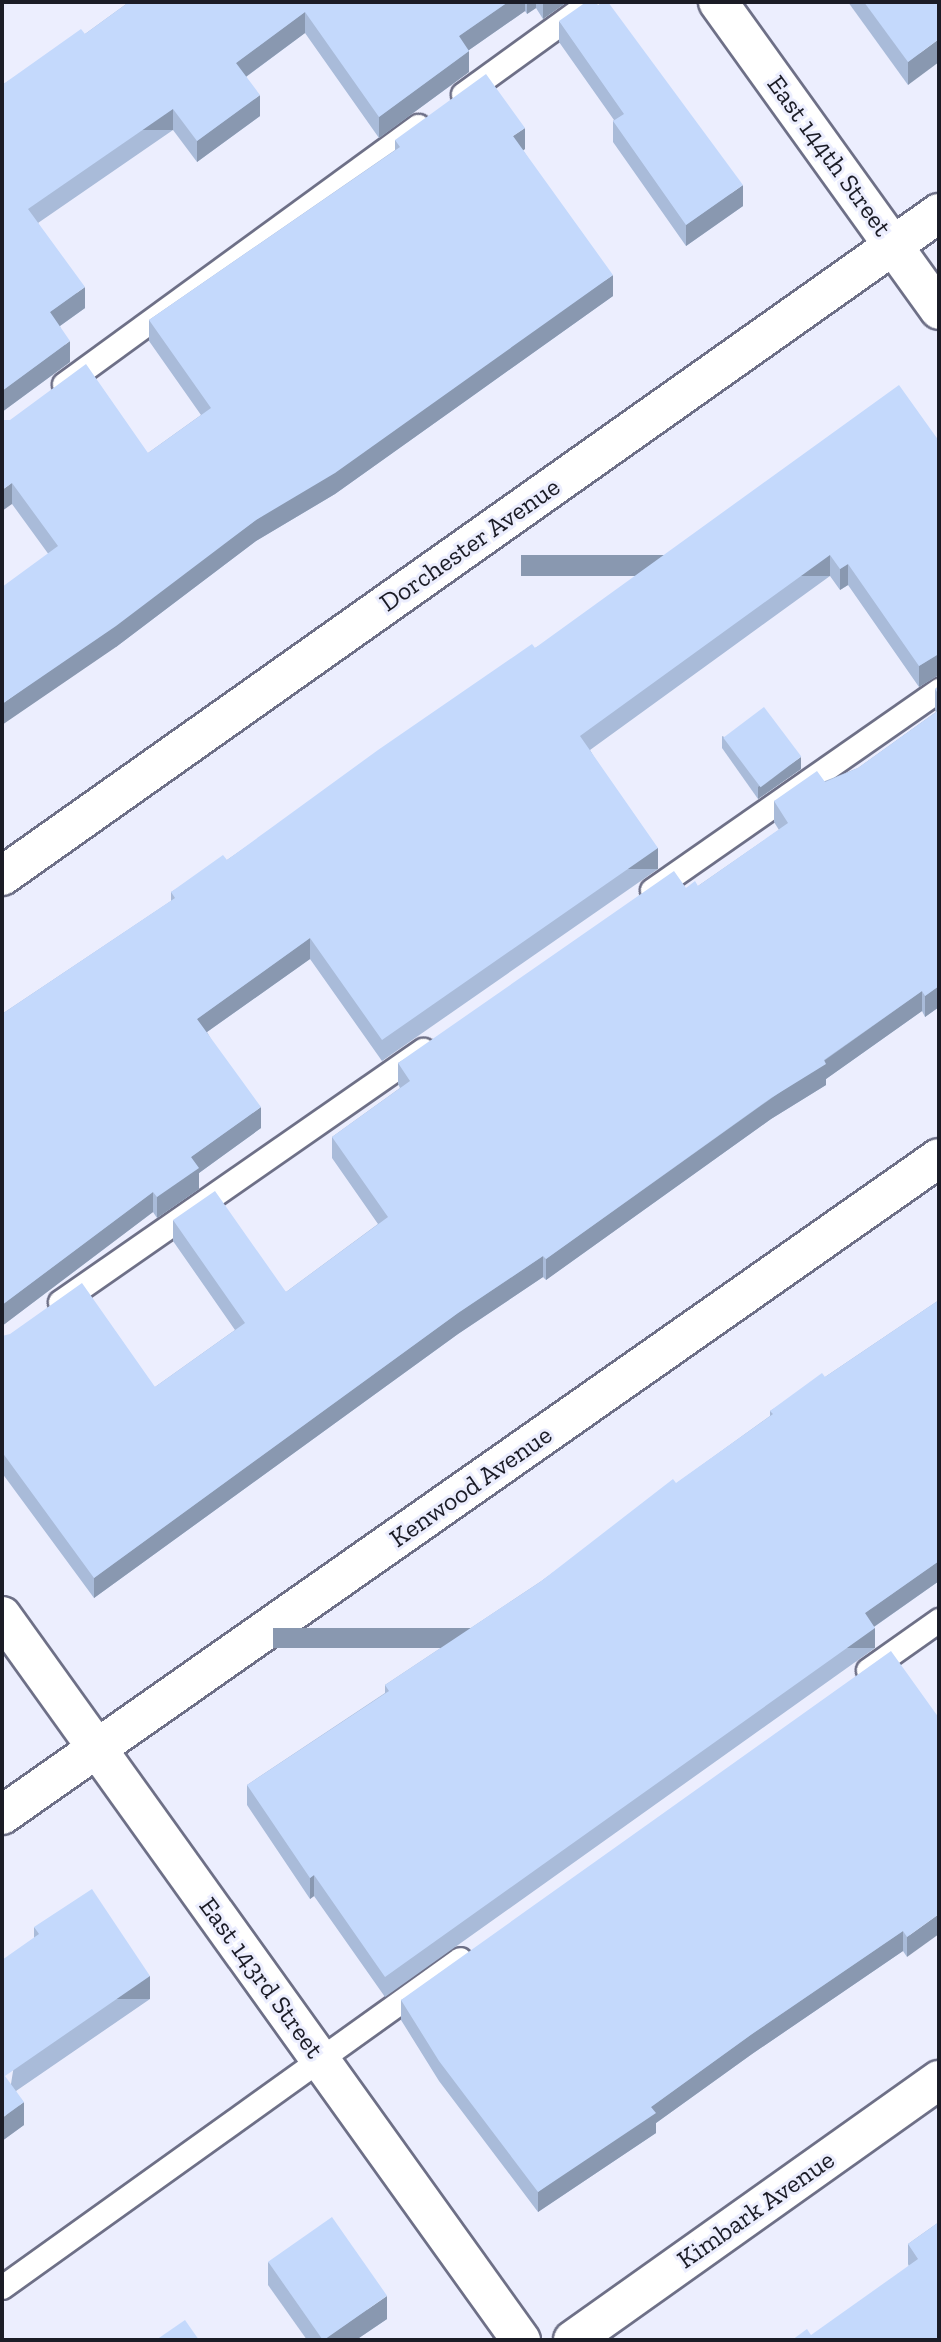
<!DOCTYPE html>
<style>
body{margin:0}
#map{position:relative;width:941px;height:2342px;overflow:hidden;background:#eceefe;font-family:"Zilla Slab",serif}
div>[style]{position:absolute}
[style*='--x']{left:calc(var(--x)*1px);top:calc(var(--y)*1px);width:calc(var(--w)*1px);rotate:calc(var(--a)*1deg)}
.roads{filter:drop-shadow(2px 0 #6e7087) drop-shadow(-2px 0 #6e7087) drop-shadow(0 2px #6e7087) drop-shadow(0 -2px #6e7087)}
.lane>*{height:23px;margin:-11.5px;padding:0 11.5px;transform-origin:11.5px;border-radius:11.5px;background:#fff}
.street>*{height:38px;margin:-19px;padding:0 19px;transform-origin:19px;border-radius:19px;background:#fff}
.wall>*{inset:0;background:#a9bbd9}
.shaded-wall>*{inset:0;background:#8998b0;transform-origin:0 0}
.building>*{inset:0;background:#c4d9fc;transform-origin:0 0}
span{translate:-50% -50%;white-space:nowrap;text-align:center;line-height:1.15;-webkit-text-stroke:6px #eceefe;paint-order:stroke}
.street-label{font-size:26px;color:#1b1c26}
.frame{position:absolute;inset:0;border:4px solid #1b1c26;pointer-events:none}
</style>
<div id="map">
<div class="roads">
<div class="lane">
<i style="--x:463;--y:94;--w:157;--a:-35.9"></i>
<i style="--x:64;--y:384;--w:438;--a:-36.1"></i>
<i style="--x:652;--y:890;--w:350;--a:-34.9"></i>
<i style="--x:60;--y:1302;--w:442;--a:-34.8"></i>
<i style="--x:868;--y:1670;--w:87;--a:-35.2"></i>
<i style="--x:2;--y:2287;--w:563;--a:-35.61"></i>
</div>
<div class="street">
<i style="--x:718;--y:2;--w:379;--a:54.3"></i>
<i style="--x:2;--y:876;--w:1148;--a:-35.28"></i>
<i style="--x:2;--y:1616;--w:891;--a:54.37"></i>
<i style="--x:2;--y:1815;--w:1144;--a:-35.04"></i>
<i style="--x:573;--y:2340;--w:449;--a:-35.4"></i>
</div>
</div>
<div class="wall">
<i style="clip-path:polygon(129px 2px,567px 2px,543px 19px,536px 8px,527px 14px,525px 11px,469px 50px,469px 72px,379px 138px,305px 33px,246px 77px,260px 116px,197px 162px,173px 130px,38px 223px,85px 308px,60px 326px,70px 362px,2px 412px,2px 85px,85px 34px)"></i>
<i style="clip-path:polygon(848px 2px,939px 2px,908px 85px)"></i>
<i style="clip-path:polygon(559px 21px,743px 206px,686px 246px,613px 142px,613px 121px,614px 120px,559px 42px)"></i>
<i style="clip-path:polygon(395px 140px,525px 149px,523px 150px,613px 296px,335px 494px,256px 541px,116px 647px,12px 504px,2px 420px,148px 453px,201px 415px,149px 341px,149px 320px,395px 150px)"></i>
<i style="clip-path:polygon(939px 441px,939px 677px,937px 676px,919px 687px,848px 585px,840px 590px,830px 576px,590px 750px,658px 869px,382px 1061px,310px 959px,207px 1032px,261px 1128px,199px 1173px,199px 1189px,157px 1218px,153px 1212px,2px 1326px,2px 1014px,171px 901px,171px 892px,227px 860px,535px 648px)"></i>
<i style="clip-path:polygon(939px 686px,939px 1007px,925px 1017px,922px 1011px,826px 1079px,826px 1085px,771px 1119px,546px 1280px,543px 1277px,458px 1334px,94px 1598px,2px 1473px,2px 1336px,155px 1387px,235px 1330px,173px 1241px,173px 1220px,286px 1292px,378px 1224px,332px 1158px,332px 1137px,400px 1088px,398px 1084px,398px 1063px,686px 888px,698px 886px,779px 830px,774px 822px,774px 801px,858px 768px,936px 712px,935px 710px,935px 689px)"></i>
<i style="clip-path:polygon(722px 736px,801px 769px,758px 799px,722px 748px)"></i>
<i style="clip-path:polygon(939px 1300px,939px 1581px,874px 1627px,875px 1648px,385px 1997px,314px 1896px,310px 1899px,247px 1805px,247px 1785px,385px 1693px,385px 1685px,540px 1582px,770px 1416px,770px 1411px,825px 1377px)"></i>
<i style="clip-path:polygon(939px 1718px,907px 1957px,903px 1951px,752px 2054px,656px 2123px,656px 2133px,538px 2212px,439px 2081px,401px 2020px,401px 2000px)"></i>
<i style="clip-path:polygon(34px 1927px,150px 1999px,16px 2091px,24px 2125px,2px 2141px,34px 1938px)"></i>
<i style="clip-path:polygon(939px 2222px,939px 2340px,908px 2264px,908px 2244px)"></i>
<i style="clip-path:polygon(268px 2262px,387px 2319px,356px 2340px,307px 2340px,268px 2285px)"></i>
</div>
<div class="shaded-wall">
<i style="clip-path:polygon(508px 2px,525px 2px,525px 11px,459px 57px,459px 36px)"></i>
<i style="clip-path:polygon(527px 2px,536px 2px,536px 8px,527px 14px)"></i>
<i style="clip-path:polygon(543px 2px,567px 2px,543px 19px)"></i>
<i style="clip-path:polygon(305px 12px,305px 33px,236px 84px,236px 63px)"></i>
<i style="clip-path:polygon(939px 39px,939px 62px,908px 85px,908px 62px)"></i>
<i style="clip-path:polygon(469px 51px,469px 72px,379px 138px,379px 117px)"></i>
<i style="clip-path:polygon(260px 95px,260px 116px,197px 162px,197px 141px)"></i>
<i style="left:173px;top:109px;width:21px;height:176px;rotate:90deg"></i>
<i style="clip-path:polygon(525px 128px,525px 149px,513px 157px,513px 136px)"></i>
<i style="clip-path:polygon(743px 185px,743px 206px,686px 246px,686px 225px)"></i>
<i style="clip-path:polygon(613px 275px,613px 296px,335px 494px,256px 541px,116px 647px,2px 725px,2px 704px,256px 520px)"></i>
<i style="clip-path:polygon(85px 287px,85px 308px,50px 333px,50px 312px)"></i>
<i style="clip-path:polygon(70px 341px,70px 362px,2px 412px,2px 391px)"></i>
<i style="clip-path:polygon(12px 483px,12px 504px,2px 511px,2px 490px)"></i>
<i style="left:830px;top:555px;width:21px;height:309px;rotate:90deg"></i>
<i style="clip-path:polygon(848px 564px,848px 585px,840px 590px,840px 569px)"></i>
<i style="clip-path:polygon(937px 655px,937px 676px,919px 687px,919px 666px)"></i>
<i style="clip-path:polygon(801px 757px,801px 769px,758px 799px,758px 787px)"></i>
<i style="left:658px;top:848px;width:21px;height:336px;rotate:90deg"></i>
<i style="clip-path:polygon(310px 938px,310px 959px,197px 1039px,197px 1019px)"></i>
<i style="clip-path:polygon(939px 986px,939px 1007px,925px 1017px,925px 996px)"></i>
<i style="clip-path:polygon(922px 991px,922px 1011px,826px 1079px,826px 1085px,771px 1119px,546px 1280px,546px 1259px)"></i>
<i style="clip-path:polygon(261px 1107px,261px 1128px,199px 1173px,199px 1189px,157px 1218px,157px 1197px,191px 1157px)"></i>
<i style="clip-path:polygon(153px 1192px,153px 1212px,2px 1326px,2px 1305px)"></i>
<i style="clip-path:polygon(543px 1256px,543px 1277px,458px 1334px,94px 1598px,94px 1578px,458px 1313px)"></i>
<i style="clip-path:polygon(939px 1561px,939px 1581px,865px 1633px,865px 1613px)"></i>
<i style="left:875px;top:1628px;width:20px;height:602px;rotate:90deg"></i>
<i style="clip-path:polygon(314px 1875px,314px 1896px,310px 1899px,310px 1878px)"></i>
<i style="clip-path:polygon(939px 1914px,939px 1934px,907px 1957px,907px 1937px)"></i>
<i style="clip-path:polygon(903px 1931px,903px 1951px,752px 2054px,656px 2123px,656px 2133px,538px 2212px,538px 2192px,651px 2107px,752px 2034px)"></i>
<i style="left:150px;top:1976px;width:23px;height:176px;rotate:90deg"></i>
<i style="clip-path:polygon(24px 2102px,24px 2125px,2px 2141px,2px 2118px)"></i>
<i style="clip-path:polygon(387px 2296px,387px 2319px,356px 2340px,323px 2340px)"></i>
</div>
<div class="building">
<i style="clip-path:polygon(129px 2px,508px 2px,459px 36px,469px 51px,379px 117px,305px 12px,236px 63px,260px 95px,197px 141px,173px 109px,28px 209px,85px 287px,50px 312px,70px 341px,2px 391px,2px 85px,81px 29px,85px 34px)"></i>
<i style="clip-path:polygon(586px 2px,596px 2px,598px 5px,602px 2px,608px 2px,743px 185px,686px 225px,613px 121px,624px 114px,559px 21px)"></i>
<i style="clip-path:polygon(864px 2px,939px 2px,939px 39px,908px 62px)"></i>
<i style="clip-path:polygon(486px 74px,525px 128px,513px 136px,613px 275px,335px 473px,256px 520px,116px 626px,2px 704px,2px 587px,58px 546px,12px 483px,2px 490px,2px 420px,10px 420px,86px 364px,148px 453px,211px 408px,149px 320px,400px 147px,395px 140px)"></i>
<i style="clip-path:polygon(899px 385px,939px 441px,939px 656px,937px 655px,919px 666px,848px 564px,840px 569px,830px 555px,580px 736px,658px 848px,382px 1040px,310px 938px,197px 1019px,261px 1107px,191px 1157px,199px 1168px,157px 1197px,153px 1192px,2px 1305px,2px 1014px,175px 898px,171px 892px,223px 855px,227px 860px,378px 750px,532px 644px,535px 648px)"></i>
<i style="clip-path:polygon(939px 686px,939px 695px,935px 689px)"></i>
<i style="left:764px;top:707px;width:62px;height:51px;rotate:53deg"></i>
<i style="clip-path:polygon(939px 710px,939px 986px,925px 996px,922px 991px,824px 1060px,826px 1064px,771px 1098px,546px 1259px,543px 1256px,458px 1313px,94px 1578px,2px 1452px,2px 1336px,10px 1334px,82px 1283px,155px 1387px,245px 1323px,173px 1220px,215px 1191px,286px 1292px,388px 1217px,332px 1137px,410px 1081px,398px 1063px,674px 871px,686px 888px,695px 881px,698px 886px,788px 823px,774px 801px,817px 771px,825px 782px,858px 768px)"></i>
<i style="clip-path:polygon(939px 1300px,939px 1561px,865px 1613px,875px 1628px,385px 1977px,314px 1875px,310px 1878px,247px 1785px,389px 1691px,385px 1685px,540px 1582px,673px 1479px,676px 1483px,773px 1414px,770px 1411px,822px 1373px,825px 1377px)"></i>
<i style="clip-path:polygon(891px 1651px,939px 1718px,939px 1914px,907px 1937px,903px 1931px,752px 2034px,651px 2107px,656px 2113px,538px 2192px,439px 2061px,401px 2000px)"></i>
<i style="clip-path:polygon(92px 1889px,150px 1976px,5px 2076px,24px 2102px,2px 2118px,2px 1960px,39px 1934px,34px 1927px)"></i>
<i style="left:332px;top:2217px;width:96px;height:78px;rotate:55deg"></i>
<i style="clip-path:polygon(939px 2222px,939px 2340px,792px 2340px,807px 2329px,811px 2335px,918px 2259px,908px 2244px)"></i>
<i style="clip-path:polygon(185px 2320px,199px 2340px,156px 2340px)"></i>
</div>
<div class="street-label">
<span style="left:829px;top:156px;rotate:54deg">East 144th Street</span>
<span style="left:470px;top:545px;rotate:-35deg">Dorchester Avenue</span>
<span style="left:471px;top:1487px;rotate:-35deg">Kenwood Avenue</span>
<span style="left:261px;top:1978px;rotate:54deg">East 143rd Street</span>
<span style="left:756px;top:2210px;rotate:-35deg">Kimbark Avenue</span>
</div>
<div class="frame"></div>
</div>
